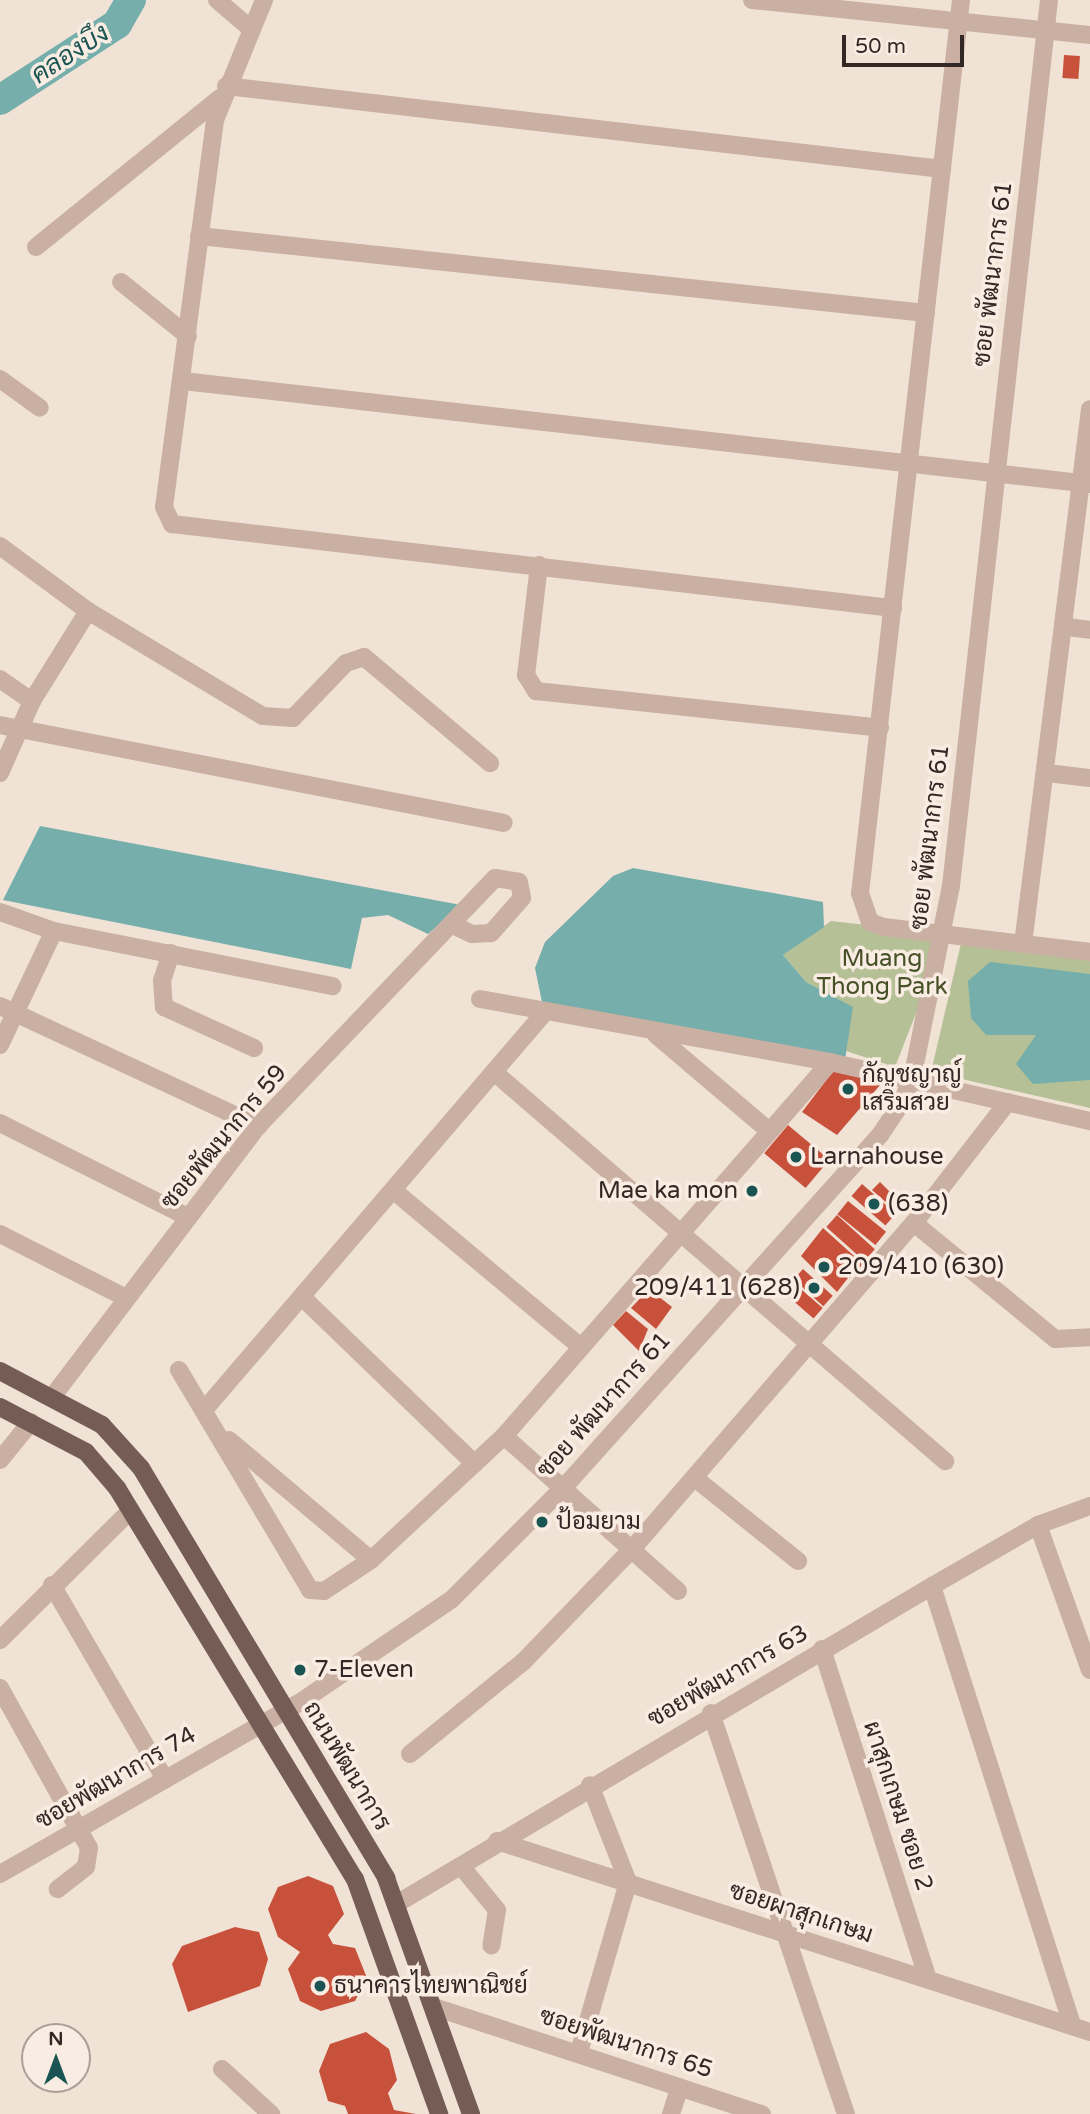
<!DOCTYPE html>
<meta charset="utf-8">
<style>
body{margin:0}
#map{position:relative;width:1090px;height:2114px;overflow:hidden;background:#f1e2d6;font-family:"Varela Round",Sarabun,sans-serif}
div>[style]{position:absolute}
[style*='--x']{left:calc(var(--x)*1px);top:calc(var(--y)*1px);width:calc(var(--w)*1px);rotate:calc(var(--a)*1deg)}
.green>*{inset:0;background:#b5c096}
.water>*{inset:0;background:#75aeab}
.river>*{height:30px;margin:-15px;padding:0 15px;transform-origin:15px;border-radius:15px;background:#75aeab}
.building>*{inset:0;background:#c8513c;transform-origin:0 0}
.minor>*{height:18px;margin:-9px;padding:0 9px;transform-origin:9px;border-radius:9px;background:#c9b0a2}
.major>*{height:18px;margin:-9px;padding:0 9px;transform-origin:9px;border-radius:9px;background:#755d55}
.dots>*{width:19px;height:19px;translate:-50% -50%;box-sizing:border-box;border:4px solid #f9ece2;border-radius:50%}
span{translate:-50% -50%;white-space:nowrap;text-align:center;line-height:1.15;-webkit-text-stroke:7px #f9ece2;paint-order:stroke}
.street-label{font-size:24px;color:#332825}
.park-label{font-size:24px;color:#465128}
.poi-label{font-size:24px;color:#332825}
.left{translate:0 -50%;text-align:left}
.right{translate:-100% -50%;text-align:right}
.water-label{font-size:26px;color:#1a5553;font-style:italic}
.north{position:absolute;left:21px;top:2023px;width:70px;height:70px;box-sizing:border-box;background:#f9ece2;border:2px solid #aa9e96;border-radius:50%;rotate:0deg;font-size:19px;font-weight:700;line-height:28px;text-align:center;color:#332825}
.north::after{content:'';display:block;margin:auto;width:24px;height:32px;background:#1a5553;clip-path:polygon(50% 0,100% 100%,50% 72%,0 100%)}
.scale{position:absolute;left:842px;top:35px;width:122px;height:32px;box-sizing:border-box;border:4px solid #332825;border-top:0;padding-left:9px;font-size:21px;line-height:24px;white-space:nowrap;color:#332825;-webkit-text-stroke:5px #f9ece2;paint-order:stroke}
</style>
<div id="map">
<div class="green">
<i style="clip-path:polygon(831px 921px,947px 934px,895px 1067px,846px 1051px,852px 1007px,806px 982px,783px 955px)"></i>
<i style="clip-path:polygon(962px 939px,1090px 954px,1090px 1108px,931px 1072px)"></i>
</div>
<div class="water">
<i style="clip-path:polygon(40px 826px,461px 905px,428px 934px,388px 915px,362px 918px,351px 969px,3px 900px)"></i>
<i style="clip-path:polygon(633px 868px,823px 902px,824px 927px,783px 955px,806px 982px,853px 1007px,845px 1060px,542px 1002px,535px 968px,545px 942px,613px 876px)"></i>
<i style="clip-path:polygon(990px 962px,1090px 974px,1090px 1080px,1033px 1084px,1016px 1064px,1036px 1035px,986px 1035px,971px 1018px,968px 981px)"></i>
</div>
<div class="river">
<i style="--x:0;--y:100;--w:140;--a:-33"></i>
<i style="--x:117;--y:24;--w:28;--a:-60"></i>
</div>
<div class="building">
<i style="left:1064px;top:55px;width:16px;height:23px;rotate:4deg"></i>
<i style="clip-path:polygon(837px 1066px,887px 1077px,837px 1135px,802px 1112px)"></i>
<i style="left:788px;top:1125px;width:54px;height:37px;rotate:40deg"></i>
<i style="clip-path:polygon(880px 1182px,903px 1205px,897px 1212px,872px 1190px)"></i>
<i style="left:862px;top:1184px;width:45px;height:16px;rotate:41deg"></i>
<i style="left:848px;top:1201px;width:49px;height:17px;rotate:39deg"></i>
<i style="left:837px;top:1215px;width:51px;height:16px;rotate:42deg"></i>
<i style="clip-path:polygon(823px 1228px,863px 1264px,850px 1278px,833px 1263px,848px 1278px,837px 1292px,801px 1256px)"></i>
<i style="left:803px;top:1269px;width:40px;height:14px;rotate:42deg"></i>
<i style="left:794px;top:1283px;width:38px;height:14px;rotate:41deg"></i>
<i style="clip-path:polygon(649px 1289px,672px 1307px,656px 1329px,631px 1308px)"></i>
<i style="clip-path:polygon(626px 1311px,648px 1329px,639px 1351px,613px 1325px)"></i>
<i style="clip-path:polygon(308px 1876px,333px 1886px,344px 1914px,328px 1935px,333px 1944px,355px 1948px,367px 1978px,355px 2001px,321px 2011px,300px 2001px,288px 1969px,300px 1952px,278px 1937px,268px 1909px,278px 1887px)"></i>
<i style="clip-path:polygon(235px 1927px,259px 1932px,268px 1959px,260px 1986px,188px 2012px,172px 1964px,182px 1946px)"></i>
<i style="clip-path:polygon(366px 2032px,389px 2049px,397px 2080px,388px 2093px,394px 2110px,416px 2114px,348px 2114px,345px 2106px,328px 2101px,319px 2071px,330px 2044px)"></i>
</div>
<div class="minor">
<i style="--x:217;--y:0;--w:45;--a:40.5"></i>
<i style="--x:264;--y:0;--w:130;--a:112.2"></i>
<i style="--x:215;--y:120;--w:390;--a:97.5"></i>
<i style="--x:164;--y:507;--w:19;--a:65"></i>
<i style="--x:172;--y:524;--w:726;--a:6.65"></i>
<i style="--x:752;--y:0;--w:340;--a:5.9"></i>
<i style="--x:961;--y:0;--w:899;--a:96.45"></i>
<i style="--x:860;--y:893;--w:31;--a:71"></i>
<i style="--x:870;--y:922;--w:15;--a:20"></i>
<i style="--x:884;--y:927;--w:208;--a:6.9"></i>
<i style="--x:226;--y:86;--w:721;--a:6.61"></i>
<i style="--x:199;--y:236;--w:731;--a:6.05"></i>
<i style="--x:36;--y:247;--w:237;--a:-39"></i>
<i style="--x:121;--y:282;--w:86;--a:38.9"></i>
<i style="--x:0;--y:379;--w:49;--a:35.9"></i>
<i style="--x:183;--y:381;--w:913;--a:6.48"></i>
<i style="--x:0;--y:546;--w:109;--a:36.5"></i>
<i style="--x:88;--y:611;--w:204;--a:31"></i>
<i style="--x:263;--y:716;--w:30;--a:4"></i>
<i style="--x:293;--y:718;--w:76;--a:-46.1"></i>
<i style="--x:346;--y:663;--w:19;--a:-18"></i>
<i style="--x:364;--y:657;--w:165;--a:40.1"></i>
<i style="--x:539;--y:565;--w:111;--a:96.7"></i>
<i style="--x:526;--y:675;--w:19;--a:58"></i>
<i style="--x:536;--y:691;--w:346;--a:6.1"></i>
<i style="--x:1067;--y:627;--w:23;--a:7"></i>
<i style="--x:0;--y:679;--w:39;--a:35"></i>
<i style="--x:0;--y:725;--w:513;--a:11"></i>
<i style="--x:0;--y:773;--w:79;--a:-66"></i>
<i style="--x:32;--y:701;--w:106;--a:-58.1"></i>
<i style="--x:1047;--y:773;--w:43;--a:6.6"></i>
<i style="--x:0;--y:912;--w:57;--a:19.4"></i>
<i style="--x:54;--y:931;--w:284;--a:11.2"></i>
<i style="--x:1023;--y:944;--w:539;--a:-82.86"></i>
<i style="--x:171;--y:953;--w:28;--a:108"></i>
<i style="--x:162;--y:980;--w:27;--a:86"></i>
<i style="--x:164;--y:1007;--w:99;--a:24.5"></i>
<i style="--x:480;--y:999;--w:356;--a:10.2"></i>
<i style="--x:830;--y:1062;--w:267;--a:12.8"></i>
<i style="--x:0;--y:1006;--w:285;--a:24.9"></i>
<i style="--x:656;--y:1035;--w:145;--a:40.3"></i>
<i style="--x:0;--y:1045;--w:126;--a:-64.7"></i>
<i style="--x:494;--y:1072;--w:596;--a:40.78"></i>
<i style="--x:0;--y:1123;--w:210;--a:26.6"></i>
<i style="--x:393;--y:1190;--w:245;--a:39.9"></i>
<i style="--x:914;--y:1223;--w:183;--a:39.4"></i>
<i style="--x:1055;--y:1339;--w:35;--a:-3"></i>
<i style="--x:0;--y:1234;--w:141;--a:26.9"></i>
<i style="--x:302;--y:1297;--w:240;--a:44"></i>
<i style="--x:179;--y:1370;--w:256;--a:59.2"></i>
<i style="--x:310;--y:1590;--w:14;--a:4"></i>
<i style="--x:324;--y:1591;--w:56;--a:-33.4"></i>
<i style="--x:371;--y:1560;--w:182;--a:-43"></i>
<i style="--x:504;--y:1436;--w:496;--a:-48.9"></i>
<i style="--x:53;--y:1396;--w:339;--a:-52.8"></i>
<i style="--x:258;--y:1126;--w:343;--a:-46.3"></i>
<i style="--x:495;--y:878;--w:24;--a:9"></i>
<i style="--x:519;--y:882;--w:16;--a:79"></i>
<i style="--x:522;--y:898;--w:47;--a:131.5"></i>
<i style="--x:491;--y:933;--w:19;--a:177"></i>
<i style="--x:472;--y:934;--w:23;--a:-155"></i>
<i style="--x:205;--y:1409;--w:523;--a:-49.42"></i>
<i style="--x:504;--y:1436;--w:233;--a:41.7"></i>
<i style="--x:229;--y:1440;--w:186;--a:40.2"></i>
<i style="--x:0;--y:1460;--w:49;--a:-50.8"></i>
<i style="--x:696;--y:1479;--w:131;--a:38.8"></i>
<i style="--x:1038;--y:1525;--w:154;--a:70.3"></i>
<i style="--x:52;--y:1585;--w:225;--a:59.8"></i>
<i style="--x:932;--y:1586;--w:461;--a:72.3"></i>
<i style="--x:0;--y:1640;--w:183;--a:-44.8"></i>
<i style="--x:822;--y:1649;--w:347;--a:72.2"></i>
<i style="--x:0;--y:1688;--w:183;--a:60.9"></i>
<i style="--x:89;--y:1848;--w:19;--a:99"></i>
<i style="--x:86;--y:1867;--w:36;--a:142"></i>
<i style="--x:711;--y:1713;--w:423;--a:71.4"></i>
<i style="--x:410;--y:1754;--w:146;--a:-39.2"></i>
<i style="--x:523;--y:1662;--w:158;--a:-46"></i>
<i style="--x:633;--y:1548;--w:430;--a:-49.2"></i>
<i style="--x:914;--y:1223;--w:153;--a:-52.2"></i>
<i style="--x:497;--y:1841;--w:623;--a:17.85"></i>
<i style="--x:461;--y:1866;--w:57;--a:50.7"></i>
<i style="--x:497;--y:1910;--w:36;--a:99"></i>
<i style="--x:0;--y:1874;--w:352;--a:-29.8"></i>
<i style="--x:305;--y:1699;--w:178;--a:-34.2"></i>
<i style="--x:452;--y:1599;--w:160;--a:-45"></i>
<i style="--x:565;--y:1486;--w:472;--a:-48.1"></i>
<i style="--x:880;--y:1135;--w:36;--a:-56"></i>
<i style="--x:900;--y:1105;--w:29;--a:-65"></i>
<i style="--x:912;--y:1079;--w:197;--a:-78.6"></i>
<i style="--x:951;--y:886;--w:891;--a:-83.69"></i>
<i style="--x:398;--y:1903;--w:621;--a:-30.69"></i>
<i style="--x:932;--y:1586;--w:122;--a:-29.9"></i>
<i style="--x:1038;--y:1525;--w:55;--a:-20.1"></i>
<i style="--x:434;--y:2007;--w:345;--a:18.1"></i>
<i style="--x:579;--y:2052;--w:177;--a:-73.9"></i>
<i style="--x:628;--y:1882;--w:104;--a:-111.4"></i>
<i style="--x:222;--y:2069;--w:67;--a:42.6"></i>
<i style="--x:671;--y:2114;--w:28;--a:-72"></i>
</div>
<div class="major">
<i style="--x:0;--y:1371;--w:115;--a:27.9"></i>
<i style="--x:102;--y:1425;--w:58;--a:47.8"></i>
<i style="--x:141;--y:1468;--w:478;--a:59.1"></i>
<i style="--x:386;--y:1878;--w:251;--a:70.2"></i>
<i style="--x:0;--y:1407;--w:97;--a:27.6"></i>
<i style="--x:86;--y:1452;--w:48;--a:49.3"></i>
<i style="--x:117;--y:1488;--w:458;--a:58.7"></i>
<i style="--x:355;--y:1879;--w:250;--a:70.3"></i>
</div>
<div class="dots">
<i style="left:848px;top:1089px;background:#1a5553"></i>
<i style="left:796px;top:1157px;background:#1a5553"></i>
<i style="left:752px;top:1191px;background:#1a5553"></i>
<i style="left:874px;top:1204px;background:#1a5553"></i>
<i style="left:824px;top:1267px;background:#1a5553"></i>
<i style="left:814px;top:1288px;background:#1a5553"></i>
<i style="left:542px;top:1522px;background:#1a5553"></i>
<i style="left:300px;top:1670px;background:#1a5553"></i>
<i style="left:320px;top:1986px;background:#1a5553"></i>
</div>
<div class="street-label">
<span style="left:993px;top:274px;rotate:-83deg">ซอย พัฒนาการ 61</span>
<span style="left:930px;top:837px;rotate:-83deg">ซอย พัฒนาการ 61</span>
<span style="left:224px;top:1137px;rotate:-50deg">ซอยพัฒนาการ 59</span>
<span style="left:604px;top:1405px;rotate:-48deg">ซอย พัฒนาการ 61</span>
<span style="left:728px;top:1676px;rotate:-30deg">ซอยพัฒนาการ 63</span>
<span style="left:347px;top:1766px;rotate:59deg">ถนนพัฒนาการ</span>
<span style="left:116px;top:1778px;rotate:-30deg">ซอยพัฒนาการ 74</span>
<span style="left:898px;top:1806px;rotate:72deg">ผาสุกเกษม ซอย 2</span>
<span style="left:801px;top:1913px;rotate:18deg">ซอยผาสุกเกษม</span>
<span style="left:626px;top:2043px;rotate:18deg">ซอยพัฒนาการ 65</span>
</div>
<div class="park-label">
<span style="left:882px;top:973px">Muang<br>Thong Park</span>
</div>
<div class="poi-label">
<span class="left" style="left:862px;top:1089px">กัญชญาญ์<br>เสริมสวย</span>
<span class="left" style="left:810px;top:1157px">Larnahouse</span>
<span class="right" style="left:738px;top:1191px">Mae ka mon</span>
<span class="left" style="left:888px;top:1204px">(638)</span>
<span class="left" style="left:838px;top:1267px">209/410 (630)</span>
<span class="right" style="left:800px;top:1288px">209/411 (628)</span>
<span class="left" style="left:556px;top:1522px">ป้อมยาม</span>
<span class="left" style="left:314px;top:1670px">7-Eleven</span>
<span class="left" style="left:334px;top:1986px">ธนาคารไทยพาณิชย์</span>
</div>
<div class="water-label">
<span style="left:70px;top:54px;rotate:-33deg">คลองบึง</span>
</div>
<div class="north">N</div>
<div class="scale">50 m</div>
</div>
